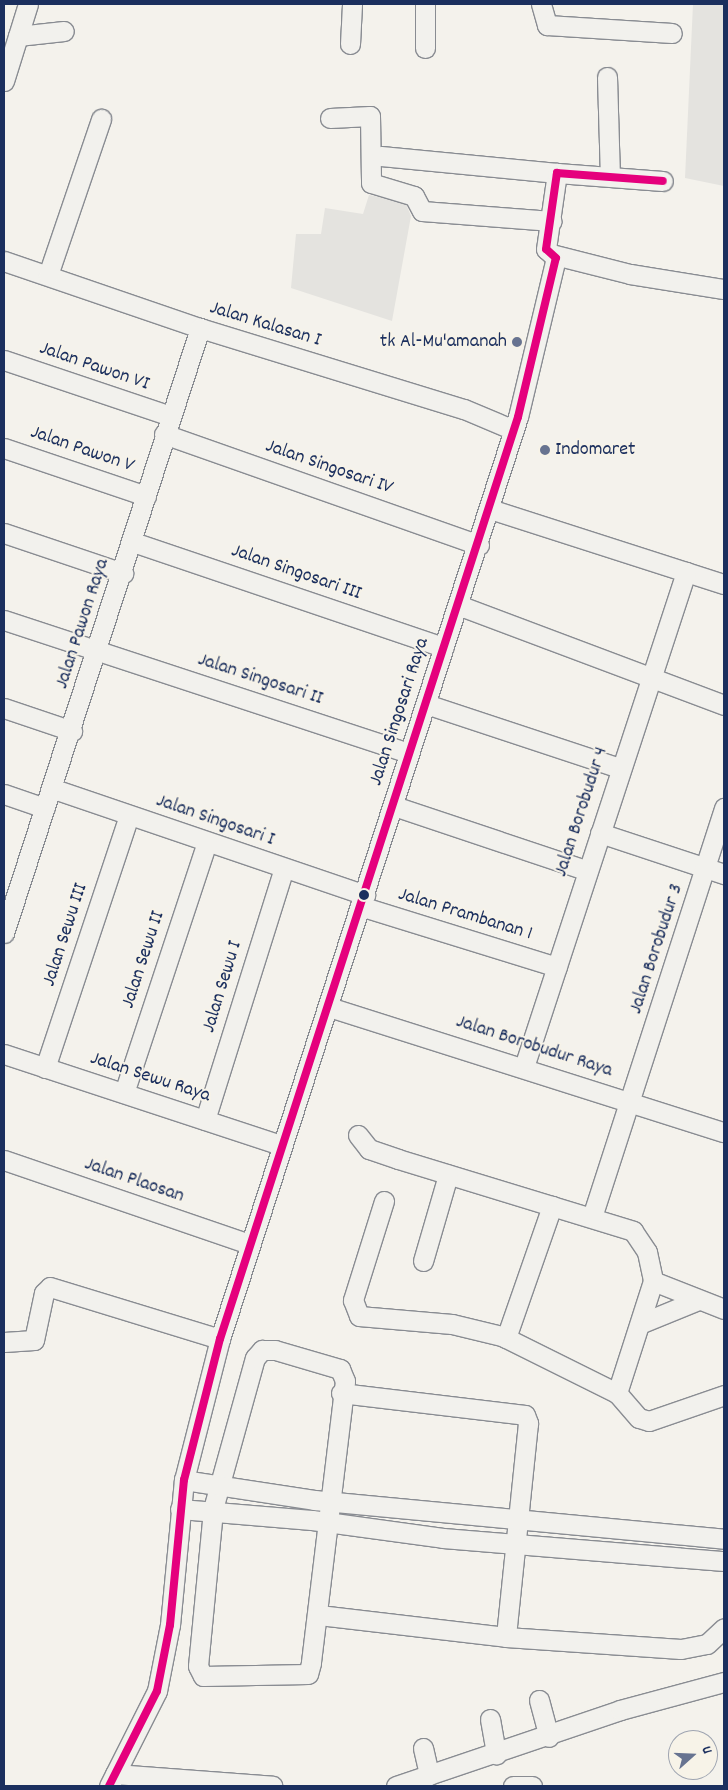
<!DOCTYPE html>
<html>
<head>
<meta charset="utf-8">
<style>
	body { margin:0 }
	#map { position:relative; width:728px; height:1790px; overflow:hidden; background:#f4f2ec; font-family:Dekko,sans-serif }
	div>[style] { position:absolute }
	.green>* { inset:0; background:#e4e3df }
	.roads { filter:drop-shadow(1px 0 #898c92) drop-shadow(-1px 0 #898c92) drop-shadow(0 1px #898c92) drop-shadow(0 -1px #898c92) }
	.street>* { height:19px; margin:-9.5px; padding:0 9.5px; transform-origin:9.5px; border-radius:9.5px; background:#f2f1ed }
	.bus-1>* { height:8px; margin:-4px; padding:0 4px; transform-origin:4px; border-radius:4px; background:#e5007d }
	.dots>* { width:14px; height:14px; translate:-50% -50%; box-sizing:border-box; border:2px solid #f7f3e8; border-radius:50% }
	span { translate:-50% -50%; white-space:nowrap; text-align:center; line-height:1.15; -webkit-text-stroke:4px #f7f3e8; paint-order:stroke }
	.street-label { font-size:20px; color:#1b2f5e }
	.poi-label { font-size:20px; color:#1b2f5e }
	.right { translate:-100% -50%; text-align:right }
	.left { translate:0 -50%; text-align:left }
	.frame { position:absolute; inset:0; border:5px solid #1b2f5e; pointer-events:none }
	.north { position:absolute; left:668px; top:1730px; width:50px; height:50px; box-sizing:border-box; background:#f7f3e8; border:1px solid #9fa5b1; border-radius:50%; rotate:70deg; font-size:14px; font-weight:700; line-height:20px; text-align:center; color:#1b2f5e }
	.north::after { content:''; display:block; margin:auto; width:18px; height:22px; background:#677390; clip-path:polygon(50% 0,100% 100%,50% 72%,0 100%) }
</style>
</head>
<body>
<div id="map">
	<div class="green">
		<i style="clip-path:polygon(693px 4px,724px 4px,724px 186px,685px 178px)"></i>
		<i style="clip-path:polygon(369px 195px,405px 202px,411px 216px,392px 321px,291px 288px,296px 234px,321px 234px,325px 208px,363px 214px)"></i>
	</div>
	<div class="roads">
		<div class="street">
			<i style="left:541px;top:4px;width:22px;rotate:74deg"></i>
			<i style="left:547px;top:25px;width:125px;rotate:3.7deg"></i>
			<i style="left:18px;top:36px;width:46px;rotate:-6.2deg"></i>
			<i style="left:350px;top:44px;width:40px;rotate:-87.1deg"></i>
			<i style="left:425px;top:48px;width:44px;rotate:-90deg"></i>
			<i style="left:607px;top:77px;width:99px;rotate:88.3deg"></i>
			<i style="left:4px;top:81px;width:81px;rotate:-72.7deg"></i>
			<i style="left:330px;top:118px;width:40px;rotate:-2.9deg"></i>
			<i style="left:370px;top:116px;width:67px;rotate:89.1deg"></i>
			<i style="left:371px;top:183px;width:45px;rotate:16.8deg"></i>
			<i style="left:414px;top:196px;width:17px;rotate:62deg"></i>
			<i style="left:422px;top:211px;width:130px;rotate:4.4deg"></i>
			<i style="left:381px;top:156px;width:177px;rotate:5.5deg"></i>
			<i style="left:555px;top:255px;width:77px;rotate:14.2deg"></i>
			<i style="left:630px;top:274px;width:95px;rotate:9.1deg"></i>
			<i style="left:4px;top:261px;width:207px;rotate:18.9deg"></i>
			<i style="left:200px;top:328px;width:276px;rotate:17.1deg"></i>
			<i style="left:464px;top:409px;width:54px;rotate:22.8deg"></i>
			<i style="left:48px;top:275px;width:165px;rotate:-71.2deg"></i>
			<i style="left:4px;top:360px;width:175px;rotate:18.6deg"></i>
			<i style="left:164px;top:434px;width:334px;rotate:19.4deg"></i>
			<i style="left:4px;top:448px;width:150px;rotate:18.7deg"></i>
			<i style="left:490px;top:509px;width:246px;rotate:17.8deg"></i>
			<i style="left:4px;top:533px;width:126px;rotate:18.6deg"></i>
			<i style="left:133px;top:542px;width:328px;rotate:18.7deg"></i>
			<i style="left:458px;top:605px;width:284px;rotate:20.6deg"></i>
			<i style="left:4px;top:620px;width:426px;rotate:18.2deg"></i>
			<i style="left:426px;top:704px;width:203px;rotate:18.3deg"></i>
			<i style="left:4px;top:708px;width:72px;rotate:18.7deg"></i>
			<i style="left:51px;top:788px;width:332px;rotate:18.8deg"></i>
			<i style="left:4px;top:794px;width:43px;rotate:18.9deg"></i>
			<i style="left:394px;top:806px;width:201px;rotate:18.5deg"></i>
			<i style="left:600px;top:833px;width:131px;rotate:18.3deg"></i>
			<i style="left:360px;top:906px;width:206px;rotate:17.2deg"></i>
			<i style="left:4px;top:933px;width:636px;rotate:-72.05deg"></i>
			<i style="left:329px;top:1007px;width:414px;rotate:17.6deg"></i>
			<i style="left:4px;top:1054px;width:292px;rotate:18.2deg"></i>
			<i style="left:524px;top:1067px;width:521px;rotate:-71.88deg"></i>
			<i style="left:45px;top:1068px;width:266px;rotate:-71.6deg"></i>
			<i style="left:124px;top:1093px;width:264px;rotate:-71.7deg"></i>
			<i style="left:205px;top:1120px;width:264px;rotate:-72.6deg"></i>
			<i style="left:358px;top:1135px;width:18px;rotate:52deg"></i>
			<i style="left:369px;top:1149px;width:31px;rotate:19deg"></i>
			<i style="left:398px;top:1159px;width:246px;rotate:17deg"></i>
			<i style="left:633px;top:1231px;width:25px;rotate:56deg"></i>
			<i style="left:647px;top:1252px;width:30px;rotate:78deg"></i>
			<i style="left:653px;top:1281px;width:118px;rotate:107.8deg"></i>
			<i style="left:4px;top:1160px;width:260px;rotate:18.9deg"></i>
			<i style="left:384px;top:1201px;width:104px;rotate:107.4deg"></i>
			<i style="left:353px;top:1300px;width:17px;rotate:69deg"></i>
			<i style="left:359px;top:1316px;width:93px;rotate:4.9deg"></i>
			<i style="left:452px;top:1324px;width:51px;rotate:13.5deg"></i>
			<i style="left:502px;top:1336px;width:128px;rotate:26.4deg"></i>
			<i style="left:617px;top:1393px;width:33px;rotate:49deg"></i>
			<i style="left:639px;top:1418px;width:10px;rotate:17deg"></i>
			<i style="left:649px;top:1421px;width:79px;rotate:-19.1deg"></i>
			<i style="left:592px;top:1217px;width:430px;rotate:-72.1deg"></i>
			<i style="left:423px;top:1261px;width:90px;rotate:-73.8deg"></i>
			<i style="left:653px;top:1281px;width:76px;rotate:21.5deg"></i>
			<i style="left:642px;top:1323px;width:61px;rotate:-22.3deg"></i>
			<i style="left:506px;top:1338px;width:140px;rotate:-70.8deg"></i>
			<i style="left:4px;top:1342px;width:30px;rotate:-4deg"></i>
			<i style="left:34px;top:1340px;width:48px;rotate:-78deg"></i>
			<i style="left:44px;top:1293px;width:8px;rotate:-45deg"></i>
			<i style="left:50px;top:1287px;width:178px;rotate:17deg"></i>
			<i style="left:262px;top:1350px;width:13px"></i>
			<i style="left:275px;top:1350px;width:68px;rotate:16.3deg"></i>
			<i style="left:340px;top:1369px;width:13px;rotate:67deg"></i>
			<i style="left:345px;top:1381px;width:284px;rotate:96.9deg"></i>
			<i style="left:311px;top:1663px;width:11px;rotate:105deg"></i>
			<i style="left:308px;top:1674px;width:105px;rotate:178.9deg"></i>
			<i style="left:203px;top:1676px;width:11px;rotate:-117deg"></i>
			<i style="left:198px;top:1666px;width:158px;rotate:-84.5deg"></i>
			<i style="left:213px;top:1509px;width:157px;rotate:-74.5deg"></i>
			<i style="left:255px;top:1358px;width:11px;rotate:-49deg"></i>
			<i style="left:341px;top:1393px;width:185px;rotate:6.8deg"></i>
			<i style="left:525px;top:1415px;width:9px;rotate:69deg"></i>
			<i style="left:528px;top:1423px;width:215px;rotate:95.9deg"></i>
			<i style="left:184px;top:1480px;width:132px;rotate:8.7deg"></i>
			<i style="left:314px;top:1500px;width:412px;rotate:5.4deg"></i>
			<i style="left:180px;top:1509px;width:132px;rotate:4.8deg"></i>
			<i style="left:312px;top:1520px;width:132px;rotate:7.8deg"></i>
			<i style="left:443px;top:1538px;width:282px;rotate:4.7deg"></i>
			<i style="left:319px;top:1615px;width:188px;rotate:6.7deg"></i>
			<i style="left:506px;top:1637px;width:175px;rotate:3.9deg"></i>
			<i style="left:681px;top:1649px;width:26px;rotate:-11deg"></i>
			<i style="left:707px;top:1644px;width:23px;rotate:-43deg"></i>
			<i style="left:539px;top:1700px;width:38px;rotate:75deg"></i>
			<i style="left:490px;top:1719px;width:36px;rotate:80deg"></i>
			<i style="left:423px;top:1748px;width:28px;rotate:77deg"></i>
			<i style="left:115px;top:1774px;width:158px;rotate:4.3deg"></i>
			<i style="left:109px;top:1786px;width:106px;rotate:-63.2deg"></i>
			<i style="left:157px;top:1691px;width:67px;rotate:-78.9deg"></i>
			<i style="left:170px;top:1625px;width:146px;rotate:-84.5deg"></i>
			<i style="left:184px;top:1480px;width:146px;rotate:-75.7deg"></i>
			<i style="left:220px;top:1339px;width:969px;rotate:-72.09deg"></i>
			<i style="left:518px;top:417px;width:163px;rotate:-76.6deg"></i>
			<i style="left:556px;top:258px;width:13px;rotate:-138deg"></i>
			<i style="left:546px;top:249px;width:77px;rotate:-81.8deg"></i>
			<i style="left:557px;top:173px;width:106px;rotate:4.3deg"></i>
			<i style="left:396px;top:1786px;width:237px;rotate:-18.7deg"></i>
			<i style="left:620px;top:1710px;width:108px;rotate:-15.1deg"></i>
			<i style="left:513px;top:1786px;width:19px"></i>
		</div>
	</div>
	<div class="bus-1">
		<i style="left:109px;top:1786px;width:106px;rotate:-63.2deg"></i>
		<i style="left:157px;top:1691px;width:67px;rotate:-78.9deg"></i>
		<i style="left:170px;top:1625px;width:146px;rotate:-84.5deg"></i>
		<i style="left:184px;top:1480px;width:146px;rotate:-75.7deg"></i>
		<i style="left:220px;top:1339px;width:969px;rotate:-72.09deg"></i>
		<i style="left:518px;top:417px;width:163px;rotate:-76.6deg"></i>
		<i style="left:556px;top:258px;width:13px;rotate:-138deg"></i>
		<i style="left:546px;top:249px;width:77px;rotate:-81.8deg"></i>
		<i style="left:557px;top:173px;width:106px;rotate:4.3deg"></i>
	</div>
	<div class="dots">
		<i style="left:517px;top:342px;background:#677390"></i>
		<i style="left:545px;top:450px;background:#677390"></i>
		<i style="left:364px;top:895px;background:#1b2f5e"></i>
	</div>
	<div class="street-label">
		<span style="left:265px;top:325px;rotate:17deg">Jalan Kalasan I</span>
		<span style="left:94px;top:367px;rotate:19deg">Jalan Pawon VI</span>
		<span style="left:82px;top:450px;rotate:19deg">Jalan Pawon V</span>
		<span style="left:329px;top:468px;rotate:19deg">Jalan Singosari IV</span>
		<span style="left:296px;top:573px;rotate:19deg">Jalan Singosari III</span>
		<span style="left:83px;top:624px;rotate:-72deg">Jalan Pawon Raya</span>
		<span style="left:260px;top:680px;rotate:18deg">Jalan Singosari II</span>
		<span style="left:400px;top:712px;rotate:-72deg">Jalan Singosari Raya</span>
		<span style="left:582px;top:812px;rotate:-72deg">Jalan Borobudur 4</span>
		<span style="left:215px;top:821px;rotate:19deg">Jalan Singosari I</span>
		<span style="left:465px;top:915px;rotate:17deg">Jalan Prambanan 1</span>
		<span style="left:66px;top:935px;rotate:-72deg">Jalan Sewu III</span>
		<span style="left:657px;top:949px;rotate:-72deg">Jalan Borobudur 3</span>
		<span style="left:144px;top:960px;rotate:-72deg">Jalan Sewu II</span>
		<span style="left:223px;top:987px;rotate:-73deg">Jalan Sewu I</span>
		<span style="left:534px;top:1047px;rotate:18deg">Jalan Borobudur Raya</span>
		<span style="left:150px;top:1078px;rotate:18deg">Jalan Sewu Raya</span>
		<span style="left:134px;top:1181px;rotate:19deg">Jalan Plaosan</span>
	</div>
	<div class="poi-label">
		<span class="right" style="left:507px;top:342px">tk Al-Mu'amanah</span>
		<span class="left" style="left:555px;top:450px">Indomaret</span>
	</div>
	<div class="frame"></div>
	<div class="north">U</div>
</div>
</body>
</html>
